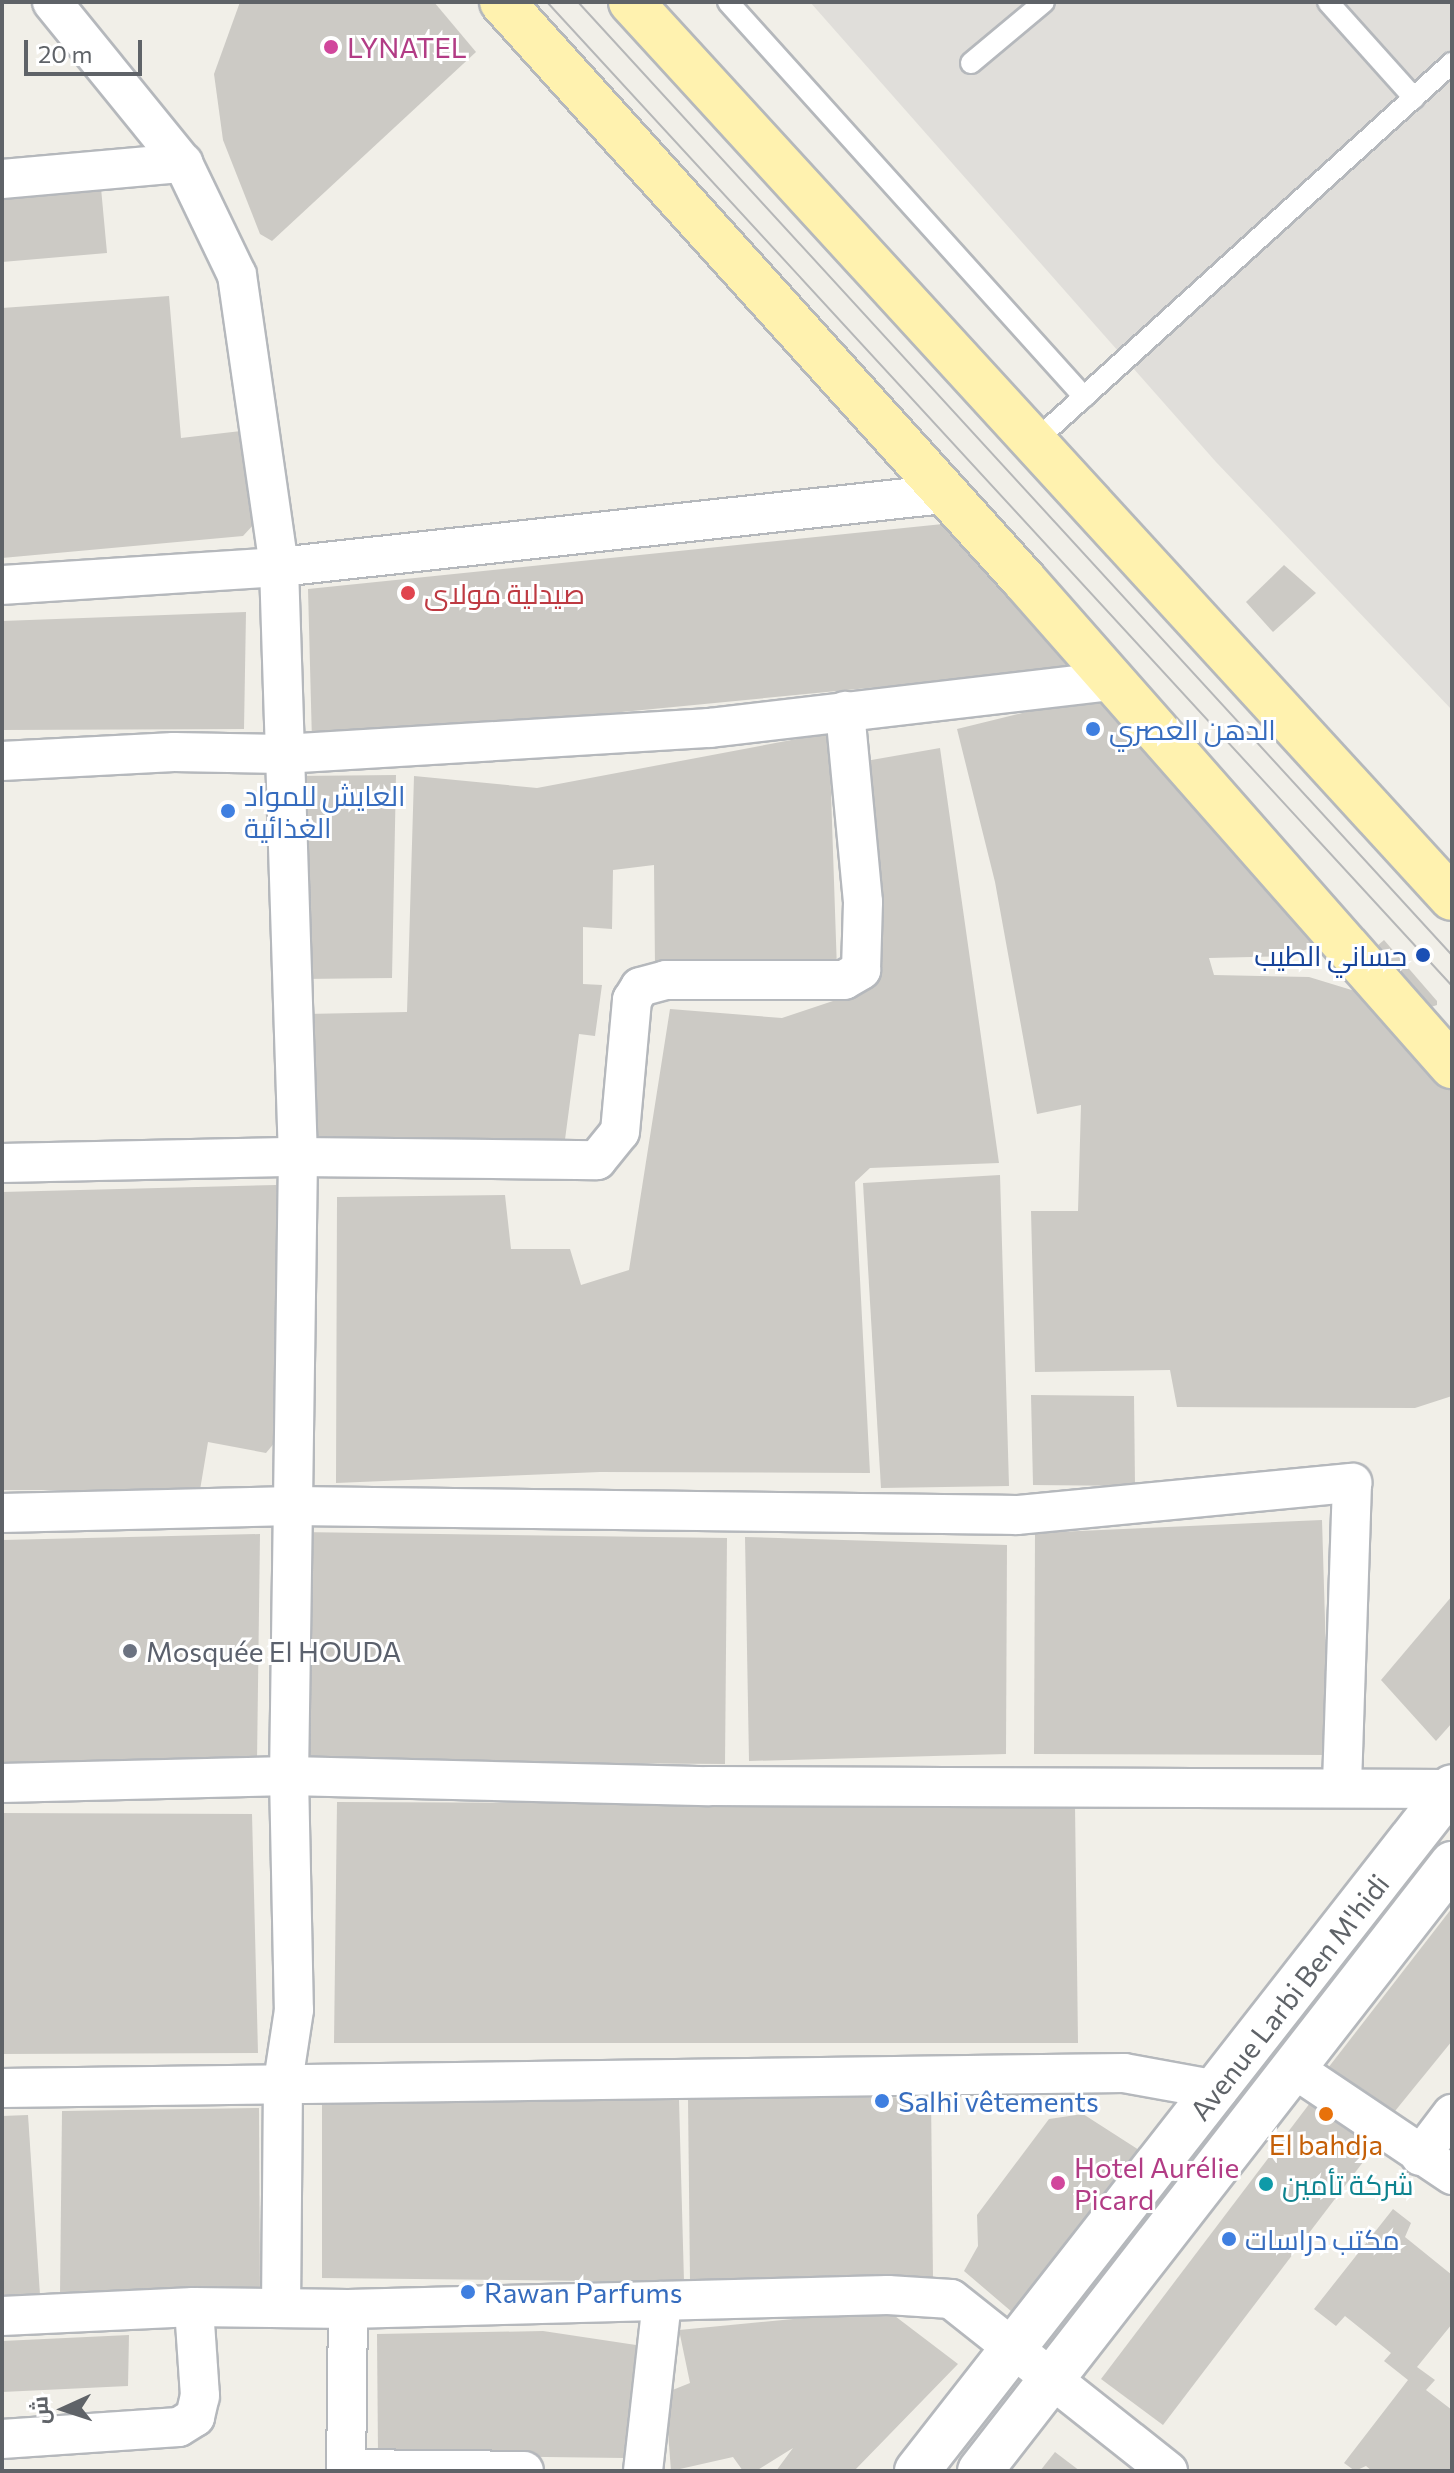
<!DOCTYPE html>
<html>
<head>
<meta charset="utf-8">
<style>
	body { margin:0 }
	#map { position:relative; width:1454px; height:2473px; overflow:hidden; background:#f1efe8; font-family:Commissioner,Cairo,sans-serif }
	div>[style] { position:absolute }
	.industrial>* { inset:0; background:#e0deda }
	.building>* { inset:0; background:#cccac5 }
	.roads { filter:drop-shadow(2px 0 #b5b8bc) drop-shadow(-2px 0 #b5b8bc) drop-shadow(0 2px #b5b8bc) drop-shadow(0 -2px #b5b8bc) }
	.lane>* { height:20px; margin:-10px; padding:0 10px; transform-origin:10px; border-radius:10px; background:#fff }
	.street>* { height:38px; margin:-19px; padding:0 19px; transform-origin:19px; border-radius:19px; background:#fff }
	.secondary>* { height:44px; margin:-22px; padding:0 22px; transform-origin:22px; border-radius:22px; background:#fff }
	.primary>* { height:44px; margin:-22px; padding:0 22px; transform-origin:22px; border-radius:22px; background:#fff2af }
	.tram>* { height:2px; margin:-1px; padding:0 1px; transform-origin:1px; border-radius:1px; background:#b6b7b8 }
	.dots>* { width:22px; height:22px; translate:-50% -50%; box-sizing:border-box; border:4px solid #fff; border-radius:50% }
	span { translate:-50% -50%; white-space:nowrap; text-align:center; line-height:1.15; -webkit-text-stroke:6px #fff; paint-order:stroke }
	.hotel-label { font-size:28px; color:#b23c85 }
	.left { translate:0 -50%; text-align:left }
	.health-label { font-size:28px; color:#be3a42 }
	.shop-label { font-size:28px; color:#366cbe }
	.transit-label { font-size:28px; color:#164399 }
	.right { translate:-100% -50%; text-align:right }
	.worship-label { font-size:28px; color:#5b616d }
	.street-label { font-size:28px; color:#5f6368 }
	.food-label { font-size:28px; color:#c56008 }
	.culture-label { font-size:28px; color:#0d838f }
	.frame { position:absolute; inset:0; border:4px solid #5f6368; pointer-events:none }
	.north { position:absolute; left:24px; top:2369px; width:80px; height:80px; -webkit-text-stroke:6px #fff; paint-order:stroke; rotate:267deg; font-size:22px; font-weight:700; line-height:32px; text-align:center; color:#5f6368 }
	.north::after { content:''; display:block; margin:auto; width:28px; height:36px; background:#5f6368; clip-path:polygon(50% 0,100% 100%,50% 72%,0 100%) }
	.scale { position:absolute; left:24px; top:40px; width:118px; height:36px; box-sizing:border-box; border:4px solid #5f6368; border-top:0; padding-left:10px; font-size:24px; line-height:28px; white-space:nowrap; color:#5f6368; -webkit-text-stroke:6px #fff; paint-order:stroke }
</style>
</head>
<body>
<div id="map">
	<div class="industrial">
		<i style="clip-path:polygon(810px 2px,1452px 2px,1452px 710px,1216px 462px)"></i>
	</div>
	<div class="building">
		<i style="clip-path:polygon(240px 2px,434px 2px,476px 52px,272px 241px,260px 234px,223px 140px,214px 74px)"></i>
		<i style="clip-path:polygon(101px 188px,107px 253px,2px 262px,2px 197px)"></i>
		<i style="clip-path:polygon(169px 296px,181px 438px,241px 431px,255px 523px,243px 536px,2px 558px,2px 308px)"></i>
		<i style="clip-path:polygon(943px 524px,1075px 668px,312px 742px,308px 589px)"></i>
		<i style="clip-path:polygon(1284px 565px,1316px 593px,1273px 632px,1246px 602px)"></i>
		<i style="clip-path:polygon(246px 612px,244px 729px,2px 730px,2px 621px)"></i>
		<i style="clip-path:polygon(1100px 694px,1325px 943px,1287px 956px,1209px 958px,1214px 975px,1309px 977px,1368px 995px,1452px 1091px,1452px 1396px,1415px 1408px,1177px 1407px,1170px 1370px,1035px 1372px,1031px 1211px,1078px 1211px,1081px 1105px,1037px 1114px,995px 882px,957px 729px)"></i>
		<i style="clip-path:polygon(829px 733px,837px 970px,655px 968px,654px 865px,613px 870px,612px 929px,583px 927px,583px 984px,602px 985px,595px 1036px,579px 1034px,564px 1147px,306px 1139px,305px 1014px,407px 1012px,414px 776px,537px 788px)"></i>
		<i style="clip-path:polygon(940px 748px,999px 1163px,870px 1168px,855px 1182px,870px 1473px,600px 1472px,336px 1483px,337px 1197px,505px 1195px,511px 1249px,570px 1249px,581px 1285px,629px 1270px,670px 1009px,782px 1018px,866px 990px,860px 762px)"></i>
		<i style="clip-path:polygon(396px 775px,392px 978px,302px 979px,297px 776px)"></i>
		<i style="clip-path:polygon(1384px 940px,1437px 1001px,1437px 1005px,1428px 1008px,1376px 947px)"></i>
		<i style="clip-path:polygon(1000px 1175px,1009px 1486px,881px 1488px,863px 1183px)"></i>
		<i style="clip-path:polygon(276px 1185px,276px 1441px,266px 1453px,208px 1442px,200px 1490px,2px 1490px,2px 1192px)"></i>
		<i style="clip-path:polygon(1031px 1395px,1134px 1396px,1135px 1486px,1033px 1485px)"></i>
		<i style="clip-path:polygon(1322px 1520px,1329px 1755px,1034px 1754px,1035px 1533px)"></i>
		<i style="clip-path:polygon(299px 1532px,727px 1538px,725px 1764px,298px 1761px)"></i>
		<i style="clip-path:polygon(260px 1534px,257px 1761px,2px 1767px,2px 1540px)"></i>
		<i style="clip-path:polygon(745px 1537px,1007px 1545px,1006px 1754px,749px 1761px)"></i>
		<i style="clip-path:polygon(1452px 1596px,1452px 1723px,1436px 1741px,1381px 1680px)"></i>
		<i style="clip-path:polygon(337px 1802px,1075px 1805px,1078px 2043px,334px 2043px)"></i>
		<i style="clip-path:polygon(2px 1813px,252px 1814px,258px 2053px,2px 2054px)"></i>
		<i style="clip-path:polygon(1452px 1908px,1452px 2041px,1391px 2116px,1328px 2068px)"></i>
		<i style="clip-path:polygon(931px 2097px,933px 2279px,690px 2281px,688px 2099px)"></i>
		<i style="clip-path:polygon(1313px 2099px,1376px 2145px,1163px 2425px,1101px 2379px)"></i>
		<i style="clip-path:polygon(679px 2100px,684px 2282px,322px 2278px,322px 2103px)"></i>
		<i style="clip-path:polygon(259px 2108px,260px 2292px,60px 2296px,62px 2111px)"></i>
		<i style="clip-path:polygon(1083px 2114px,1139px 2150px,1012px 2312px,964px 2271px,978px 2246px,977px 2215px,1049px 2119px)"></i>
		<i style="clip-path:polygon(28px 2115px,40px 2295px,2px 2295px,2px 2116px)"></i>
		<i style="clip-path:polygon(1393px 2209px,1411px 2223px,1405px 2237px,1452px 2275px,1452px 2324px,1417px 2367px,1435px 2380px,1426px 2390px,1452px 2410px,1452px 2471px,1372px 2471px,1366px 2466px,1355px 2471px,1344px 2463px,1408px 2380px,1384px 2361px,1391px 2353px,1345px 2316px,1336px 2326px,1314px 2309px)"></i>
		<i style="clip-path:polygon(887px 2310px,958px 2364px,854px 2471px,776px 2471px,793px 2448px,756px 2471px,743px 2471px,733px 2457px,671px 2471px,665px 2393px,690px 2383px,679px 2330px)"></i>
		<i style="clip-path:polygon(543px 2331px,636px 2345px,624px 2458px,378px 2455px,377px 2334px)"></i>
		<i style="clip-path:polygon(129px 2335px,128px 2386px,2px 2392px,2px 2341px)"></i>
		<i style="clip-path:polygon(1055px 2452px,1080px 2471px,1040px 2471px)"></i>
	</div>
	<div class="roads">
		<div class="lane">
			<i style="left:728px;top:2px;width:532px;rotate:47.97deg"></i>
			<i style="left:1328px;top:2px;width:129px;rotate:48.1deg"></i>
			<i style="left:971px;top:63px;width:95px;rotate:-39.9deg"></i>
			<i style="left:1033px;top:443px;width:566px;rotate:-42.21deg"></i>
		</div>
		<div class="street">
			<i style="left:52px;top:2px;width:208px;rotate:50.9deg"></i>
			<i style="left:183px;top:163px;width:124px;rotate:64.3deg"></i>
			<i style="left:237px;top:275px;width:295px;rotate:81.8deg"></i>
			<i style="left:279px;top:567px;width:590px;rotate:88.16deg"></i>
			<i style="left:298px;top:1157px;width:619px;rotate:90.83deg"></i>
			<i style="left:289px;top:1776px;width:234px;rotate:88.8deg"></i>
			<i style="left:294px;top:2010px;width:73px;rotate:98.7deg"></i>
			<i style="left:283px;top:2082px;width:226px;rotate:90.5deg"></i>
			<i style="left:2px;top:179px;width:182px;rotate:-5.1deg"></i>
			<i style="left:2px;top:585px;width:278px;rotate:-3.7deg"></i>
			<i style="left:279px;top:567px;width:668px;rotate:-6.27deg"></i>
			<i style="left:2px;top:761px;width:172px;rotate:-3deg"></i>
			<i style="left:174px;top:752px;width:109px;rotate:1.1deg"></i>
			<i style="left:283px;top:754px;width:428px;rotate:-3.5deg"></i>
			<i style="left:710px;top:728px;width:405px;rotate:-6.7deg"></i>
			<i style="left:2px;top:1163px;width:296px;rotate:-1.2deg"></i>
			<i style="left:298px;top:1157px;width:299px;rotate:0.6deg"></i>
			<i style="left:597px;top:1160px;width:36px;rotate:-51deg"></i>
			<i style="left:620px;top:1132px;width:133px;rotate:-84.8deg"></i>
			<i style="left:632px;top:1000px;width:15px;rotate:-58deg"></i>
			<i style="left:640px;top:987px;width:27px;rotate:-15deg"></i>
			<i style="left:666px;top:980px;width:178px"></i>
			<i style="left:844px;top:980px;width:20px;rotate:-30deg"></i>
			<i style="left:861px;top:970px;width:68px;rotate:-88.3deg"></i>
			<i style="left:863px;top:902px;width:192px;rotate:-95.4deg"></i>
			<i style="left:2px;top:1513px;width:291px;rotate:-1.4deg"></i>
			<i style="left:293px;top:1506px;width:724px;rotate:0.71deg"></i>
			<i style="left:1017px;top:1515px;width:337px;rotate:-5.5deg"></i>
			<i style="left:1352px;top:1483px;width:304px;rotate:91.9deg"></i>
			<i style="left:2px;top:1783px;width:287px;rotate:-1.4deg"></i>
			<i style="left:289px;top:1776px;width:420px;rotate:1.4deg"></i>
			<i style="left:709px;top:1786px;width:741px;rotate:0.23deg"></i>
			<i style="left:1293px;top:2068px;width:192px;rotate:33.9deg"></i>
			<i style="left:2px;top:2088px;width:1122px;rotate:-0.77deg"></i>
			<i style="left:1124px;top:2073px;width:96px;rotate:10.3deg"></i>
			<i style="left:1420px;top:2156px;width:53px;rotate:-52.7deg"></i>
			<i style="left:348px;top:2309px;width:540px;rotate:-1.49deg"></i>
			<i style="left:888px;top:2295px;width:63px;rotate:3.6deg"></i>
			<i style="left:951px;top:2299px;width:277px;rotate:38.4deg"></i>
			<i style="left:2px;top:2316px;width:192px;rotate:-2.7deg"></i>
			<i style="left:194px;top:2307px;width:154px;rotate:0.7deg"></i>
			<i style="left:348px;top:2309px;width:162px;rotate:90.7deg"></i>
			<i style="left:2px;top:2439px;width:177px;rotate:-3.9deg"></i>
			<i style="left:179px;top:2427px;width:19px;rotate:-32deg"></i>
			<i style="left:195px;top:2417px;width:22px;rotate:-77deg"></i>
			<i style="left:200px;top:2396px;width:89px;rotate:-93.9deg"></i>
			<i style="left:346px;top:2469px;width:178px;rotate:0.6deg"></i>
			<i style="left:643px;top:2471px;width:171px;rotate:-83.6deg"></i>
		</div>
		<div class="secondary">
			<i style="left:917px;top:2471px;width:868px;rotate:-51.97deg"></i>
			<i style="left:980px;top:2471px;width:769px;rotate:-52.13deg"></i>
		</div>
		<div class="primary">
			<i style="left:502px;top:2px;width:779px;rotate:47.91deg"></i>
			<i style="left:1024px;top:580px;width:648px;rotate:48.63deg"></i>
			<i style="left:631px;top:2px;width:1215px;rotate:47.5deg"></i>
		</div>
	</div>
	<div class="tram">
		<i style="left:547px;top:2px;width:1337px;rotate:47.39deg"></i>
		<i style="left:578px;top:2px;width:1293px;rotate:47.48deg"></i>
	</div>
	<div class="dots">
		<i style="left:331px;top:47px;background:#d1479c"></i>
		<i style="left:408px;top:593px;background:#e0444e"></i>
		<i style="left:1093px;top:729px;background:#3f7fe0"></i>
		<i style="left:228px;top:811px;background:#3f7fe0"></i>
		<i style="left:1423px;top:955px;background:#1a4fb4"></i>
		<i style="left:130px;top:1651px;background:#6b7280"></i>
		<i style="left:882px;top:2101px;background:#3f7fe0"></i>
		<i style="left:1326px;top:2114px;background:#e8710a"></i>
		<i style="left:1058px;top:2183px;background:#d1479c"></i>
		<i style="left:1266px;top:2184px;background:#0f9aa8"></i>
		<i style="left:1229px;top:2239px;background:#3f7fe0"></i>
		<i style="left:468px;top:2292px;background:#3f7fe0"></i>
	</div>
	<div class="hotel-label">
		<span class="left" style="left:347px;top:47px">LYNATEL</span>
		<span class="left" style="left:1074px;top:2183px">Hotel Aurélie<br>Picard</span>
	</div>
	<div class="health-label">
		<span class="left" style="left:424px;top:593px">صيدلية مولاى</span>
	</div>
	<div class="shop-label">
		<span class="left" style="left:1109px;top:729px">الدهن العصري</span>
		<span class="left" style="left:244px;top:811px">العايش للمواد<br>الغذائية</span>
		<span class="left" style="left:898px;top:2101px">Salhi vêtements</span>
		<span class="left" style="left:1245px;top:2239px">مكتب دراسات</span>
		<span class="left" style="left:484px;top:2292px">Rawan Parfums</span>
	</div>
	<div class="transit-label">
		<span class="right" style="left:1407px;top:955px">حساني الطيب</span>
	</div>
	<div class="worship-label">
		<span class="left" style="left:146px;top:1651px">Mosquée El HOUDA</span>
	</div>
	<div class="street-label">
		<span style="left:1289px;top:1997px;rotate:-52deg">Avenue Larbi Ben M'hidi</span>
	</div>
	<div class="food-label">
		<span style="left:1326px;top:2144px">El bahdja</span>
	</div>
	<div class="culture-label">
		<span class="left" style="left:1282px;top:2184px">شركة تأمين</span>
	</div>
	<div class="frame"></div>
	<div class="north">ش</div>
	<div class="scale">20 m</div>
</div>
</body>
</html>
